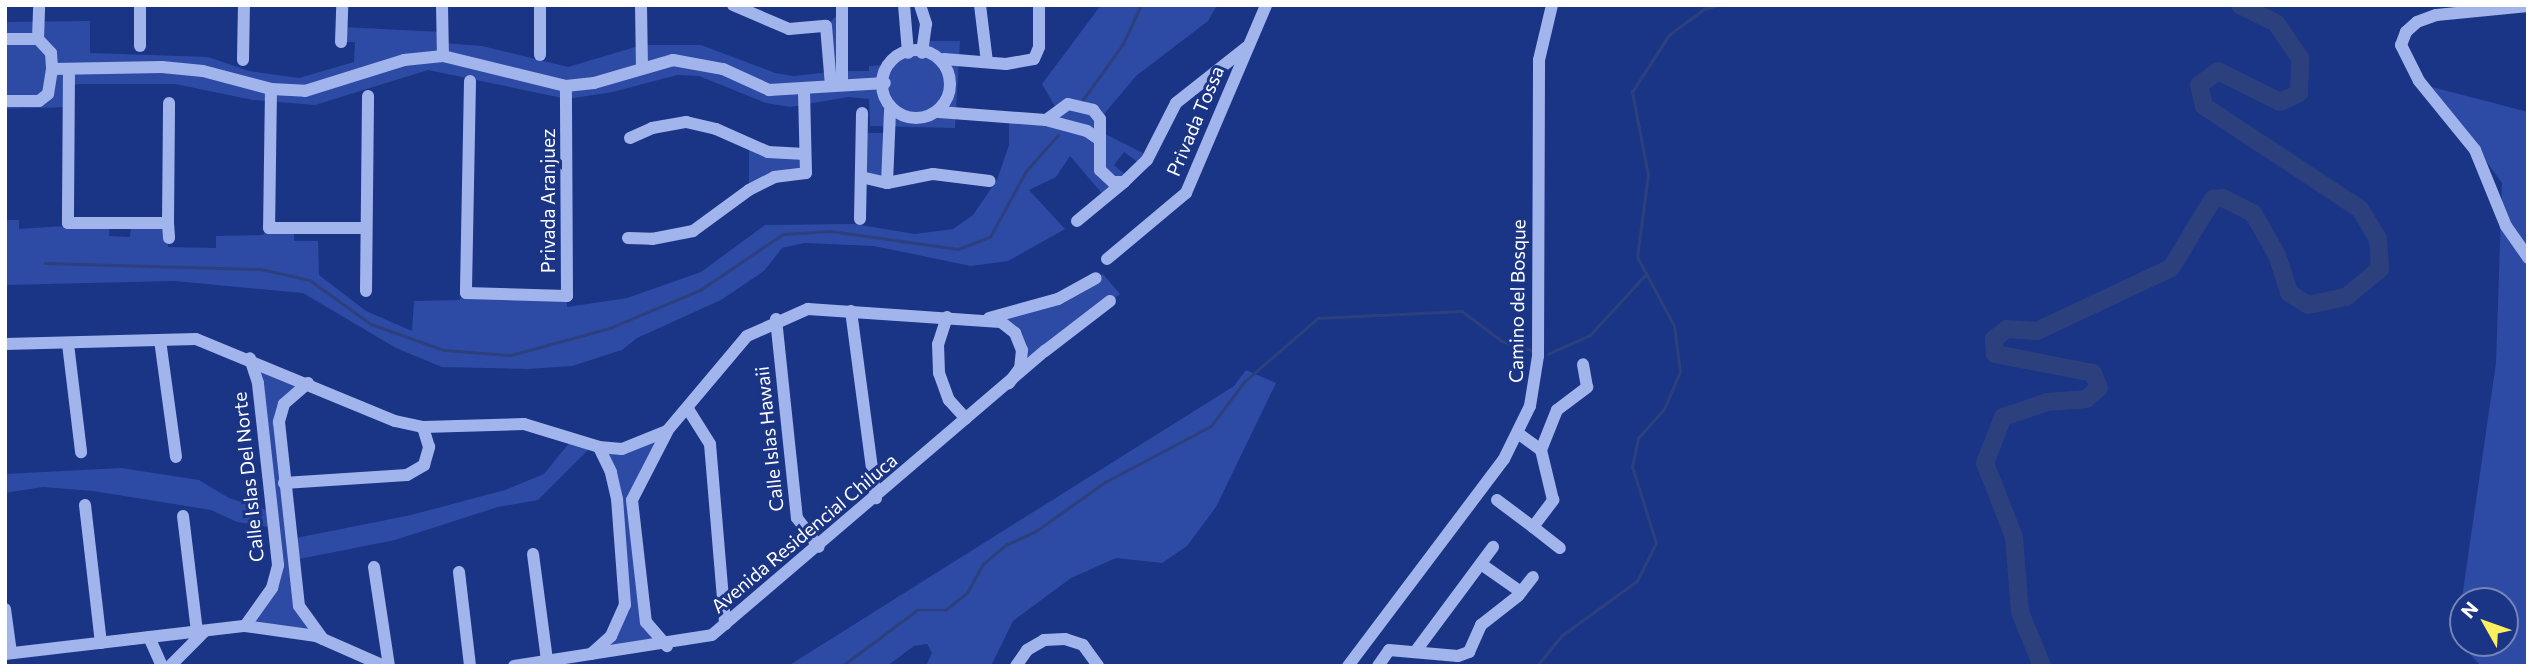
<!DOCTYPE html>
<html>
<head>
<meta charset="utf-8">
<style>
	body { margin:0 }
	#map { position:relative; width:2533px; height:671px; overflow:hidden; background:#1a3486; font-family:Commissioner,sans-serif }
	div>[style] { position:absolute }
	.green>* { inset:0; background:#2d4ba4 }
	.stream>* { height:2.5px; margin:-1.25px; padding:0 1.25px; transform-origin:1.25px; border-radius:1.25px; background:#2d407e }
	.river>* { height:18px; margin:-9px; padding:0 9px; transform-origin:9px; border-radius:9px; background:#2d407e }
	.minor>* { height:12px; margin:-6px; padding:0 6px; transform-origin:6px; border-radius:6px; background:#a2b4ec }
	.minor>.ring { margin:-6px; padding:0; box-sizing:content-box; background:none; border:12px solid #a2b4ec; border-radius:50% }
	span { translate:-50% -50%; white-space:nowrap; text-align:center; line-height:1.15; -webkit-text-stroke:6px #1a3486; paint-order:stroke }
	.street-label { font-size:19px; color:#fff }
	.frame { position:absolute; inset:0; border:7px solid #fff; pointer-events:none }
	.north { position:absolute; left:2449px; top:587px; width:70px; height:70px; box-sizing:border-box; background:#1a3486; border:2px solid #7685b6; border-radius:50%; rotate:310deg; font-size:19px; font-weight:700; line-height:28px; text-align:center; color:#fff }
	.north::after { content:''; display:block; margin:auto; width:24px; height:32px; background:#feef5e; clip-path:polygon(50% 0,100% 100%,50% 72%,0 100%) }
</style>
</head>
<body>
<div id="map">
	<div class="green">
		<i style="clip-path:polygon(1101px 5px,1217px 5px,1208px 21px,1136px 76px,1100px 119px,1101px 132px,1149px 156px,1142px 165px,1124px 152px,1114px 165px,1129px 178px,1105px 197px,1070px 156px,1056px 177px,1029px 190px,1065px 229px,1008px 261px,971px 266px,874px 246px,805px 243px,782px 248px,764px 271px,721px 300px,637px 338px,622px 350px,572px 366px,527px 369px,442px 367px,396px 348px,303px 293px,174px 281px,5px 285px,5px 220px,19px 220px,19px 229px,110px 223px,109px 236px,130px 237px,131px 223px,167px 224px,168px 247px,216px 248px,216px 236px,263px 235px,269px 228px,294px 228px,294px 241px,318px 241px,319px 275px,366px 311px,412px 331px,414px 301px,459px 300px,466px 293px,567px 296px,567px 307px,627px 298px,701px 272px,765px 225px,854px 224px,915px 234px,953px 229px,973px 215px,997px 180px,1009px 145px,1009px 118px,1045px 120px,1056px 108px,1042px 84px)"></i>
		<i style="clip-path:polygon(837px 15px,845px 71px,869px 71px,869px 66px,886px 65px,897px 53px,922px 53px,922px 41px,960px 41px,955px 128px,870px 126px,869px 99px,848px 97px,790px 107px,766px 103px,699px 76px,677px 75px,613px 92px,567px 99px,428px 70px,315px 105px,253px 100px,175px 84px,80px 84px,69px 85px,69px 107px,5px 109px,5px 22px,90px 21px,90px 53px,208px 57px,249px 71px,299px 78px,354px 62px,355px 42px,341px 42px,342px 27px,442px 32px,443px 43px,482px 46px,568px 67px,642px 45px,701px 45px,775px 73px,794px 76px,830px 72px,830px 22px)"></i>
		<i style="clip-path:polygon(evenodd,2432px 87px,2528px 112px,2528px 666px,2481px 666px,2456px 639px,2496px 363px,2502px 183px,2432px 87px,2463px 601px,2505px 601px,2505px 643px,2463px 643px,2463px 601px)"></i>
		<i style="clip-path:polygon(862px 133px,886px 133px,887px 183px,861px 177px)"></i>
		<i style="clip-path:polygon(749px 145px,805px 154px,806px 173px,749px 190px)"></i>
		<i style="clip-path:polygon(1103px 274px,1120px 294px,1009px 383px,1022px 350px,1001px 322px)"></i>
		<i style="clip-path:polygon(250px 358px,308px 383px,284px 404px,291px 539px,411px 515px,505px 490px,544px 474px,574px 437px,593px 445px,538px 500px,498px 507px,395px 540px,294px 560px,299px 606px,324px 639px,245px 626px,273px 587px,275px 528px,237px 522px,211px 510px,93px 491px,43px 487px,5px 493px,5px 474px,121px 468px,199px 480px,229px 498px,273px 512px)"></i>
		<i style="clip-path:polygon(1246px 370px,1276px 383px,1216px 507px,1187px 546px,1162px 563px,1116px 558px,1071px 578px,1013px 621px,991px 666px,926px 666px,932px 653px,927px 644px,914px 646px,887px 666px,788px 666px,1234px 386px)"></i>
		<i style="clip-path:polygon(667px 431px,632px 500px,646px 622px,667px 646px,591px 654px,611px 636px,625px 605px,617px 499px,599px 447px,622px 449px)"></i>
	</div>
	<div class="stream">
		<i style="left:1082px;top:101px;width:70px;rotate:-54.3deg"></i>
		<i style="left:1123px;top:44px;width:43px;rotate:-65.2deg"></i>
		<i style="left:45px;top:263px;width:216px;rotate:1.6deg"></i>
		<i style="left:261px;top:269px;width:50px;rotate:12.7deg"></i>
		<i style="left:310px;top:280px;width:75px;rotate:35.8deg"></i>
		<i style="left:371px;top:324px;width:77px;rotate:19.6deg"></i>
		<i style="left:444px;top:350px;width:67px;rotate:4.3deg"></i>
		<i style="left:511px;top:355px;width:103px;rotate:-15.3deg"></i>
		<i style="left:610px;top:328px;width:98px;rotate:-22.9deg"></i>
		<i style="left:700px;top:290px;width:100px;rotate:-34deg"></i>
		<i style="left:783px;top:234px;width:48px;rotate:-3.6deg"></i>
		<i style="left:831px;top:231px;width:128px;rotate:8.1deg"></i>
		<i style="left:958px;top:249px;width:34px;rotate:-21deg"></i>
		<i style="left:990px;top:237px;width:75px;rotate:-61.4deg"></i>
		<i style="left:1026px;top:171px;width:48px;rotate:-48.4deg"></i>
		<i style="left:1548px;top:354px;width:46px;rotate:-24.3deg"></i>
		<i style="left:1590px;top:335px;width:83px;rotate:-47.4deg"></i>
		<i style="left:842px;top:666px;width:94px;rotate:-36.7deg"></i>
		<i style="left:917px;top:610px;width:28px"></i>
		<i style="left:945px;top:610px;width:28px;rotate:-38deg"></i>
		<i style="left:967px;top:593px;width:33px;rotate:-61deg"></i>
		<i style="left:983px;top:564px;width:30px;rotate:-40deg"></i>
		<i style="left:1006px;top:545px;width:33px;rotate:-25deg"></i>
		<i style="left:1036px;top:531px;width:85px;rotate:-35.4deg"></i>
		<i style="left:1105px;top:482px;width:120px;rotate:-27.8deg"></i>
		<i style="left:1211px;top:426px;width:55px;rotate:-53.1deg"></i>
		<i style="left:1244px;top:382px;width:98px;rotate:-40.9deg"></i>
		<i style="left:1318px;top:318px;width:144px;rotate:-2.8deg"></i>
		<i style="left:1462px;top:311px;width:50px;rotate:36.9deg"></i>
		<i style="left:1502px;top:341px;width:30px;rotate:17deg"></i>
		<i style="left:1537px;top:666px;width:38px;rotate:-51deg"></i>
		<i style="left:1561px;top:636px;width:94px;rotate:-35.9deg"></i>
		<i style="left:1637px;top:581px;width:42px;rotate:-63.4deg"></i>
		<i style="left:1656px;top:543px;width:80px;rotate:-107.5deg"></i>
		<i style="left:1632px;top:467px;width:30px;rotate:-78deg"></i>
		<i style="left:1638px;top:438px;width:39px;rotate:-48deg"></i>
		<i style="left:1664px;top:409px;width:40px;rotate:-66.6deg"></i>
		<i style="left:1680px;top:372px;width:46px;rotate:-97.4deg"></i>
		<i style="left:1674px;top:326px;width:78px;rotate:-118.2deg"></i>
		<i style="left:1637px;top:257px;width:83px;rotate:-82.4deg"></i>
		<i style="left:1648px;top:175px;width:85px;rotate:-100.9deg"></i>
		<i style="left:1632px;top:92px;width:68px;rotate:-57deg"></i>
		<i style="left:1669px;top:35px;width:44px;rotate:-36.6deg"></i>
		<i style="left:1704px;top:9px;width:15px;rotate:-16deg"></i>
	</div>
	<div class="river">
		<i style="left:2042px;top:666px;width:58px;rotate:-112.2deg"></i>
		<i style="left:2020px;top:612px;width:75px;rotate:-94.6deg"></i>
		<i style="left:2014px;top:537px;width:79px;rotate:-111.4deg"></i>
		<i style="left:1985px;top:463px;width:49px;rotate:-68.6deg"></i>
		<i style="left:2003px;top:417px;width:46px;rotate:-18.8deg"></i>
		<i style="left:2047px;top:402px;width:39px;rotate:-4deg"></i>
		<i style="left:2086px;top:399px;width:17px;rotate:-40deg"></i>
		<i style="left:2099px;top:388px;width:16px;rotate:-112deg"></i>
		<i style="left:2093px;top:373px;width:100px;rotate:-169deg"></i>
		<i style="left:1995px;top:354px;width:15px;rotate:-94deg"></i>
		<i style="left:1994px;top:339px;width:16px;rotate:-38deg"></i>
		<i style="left:2007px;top:329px;width:30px;rotate:4deg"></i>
		<i style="left:2037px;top:331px;width:148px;rotate:-25.2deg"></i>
		<i style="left:2171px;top:268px;width:81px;rotate:-58.7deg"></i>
		<i style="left:2213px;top:199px;width:10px;rotate:-6deg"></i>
		<i style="left:2223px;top:198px;width:34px;rotate:27deg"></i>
		<i style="left:2253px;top:213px;width:48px;rotate:60.3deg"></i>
		<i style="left:2277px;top:255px;width:40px;rotate:72deg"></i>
		<i style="left:2289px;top:293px;width:22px;rotate:32deg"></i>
		<i style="left:2308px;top:305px;width:39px;rotate:-12deg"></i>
		<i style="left:2346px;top:297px;width:44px;rotate:-39.5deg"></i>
		<i style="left:2380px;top:269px;width:30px;rotate:-94deg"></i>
		<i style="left:2378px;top:239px;width:35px;rotate:-121deg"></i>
		<i style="left:2360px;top:209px;width:187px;rotate:-146.6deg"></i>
		<i style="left:2204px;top:106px;width:22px;rotate:-103deg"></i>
		<i style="left:2199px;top:85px;width:24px;rotate:-36deg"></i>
		<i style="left:2218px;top:71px;width:69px;rotate:26.6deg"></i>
		<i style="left:2280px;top:102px;width:21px;rotate:-25deg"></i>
		<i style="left:2299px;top:93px;width:35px;rotate:-88deg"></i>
		<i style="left:2300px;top:58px;width:42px;rotate:-124.4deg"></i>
		<i style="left:2276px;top:23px;width:40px;rotate:-153.4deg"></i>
	</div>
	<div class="minor">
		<i style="left:442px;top:5px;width:51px;rotate:88.9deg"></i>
		<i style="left:641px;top:5px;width:61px;rotate:89.1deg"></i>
		<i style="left:733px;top:5px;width:61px;rotate:23.2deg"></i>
		<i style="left:789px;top:29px;width:37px;rotate:-5deg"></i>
		<i style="left:826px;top:26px;width:60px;rotate:85.2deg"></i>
		<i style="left:904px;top:5px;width:48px;rotate:85.2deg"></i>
		<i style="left:920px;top:5px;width:20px;rotate:72deg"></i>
		<i style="left:926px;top:24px;width:29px;rotate:98deg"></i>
		<i style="left:980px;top:5px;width:57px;rotate:83deg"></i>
		<i style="left:2528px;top:6px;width:92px;rotate:174.4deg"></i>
		<i style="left:2436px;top:15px;width:20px;rotate:160deg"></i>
		<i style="left:2417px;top:22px;width:15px;rotate:138deg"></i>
		<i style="left:2406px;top:32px;width:14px;rotate:111deg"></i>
		<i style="left:2401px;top:45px;width:40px;rotate:63.4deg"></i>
		<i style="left:2419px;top:81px;width:89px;rotate:50.9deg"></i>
		<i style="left:2475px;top:150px;width:82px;rotate:67.8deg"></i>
		<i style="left:2506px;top:226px;width:39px;rotate:55deg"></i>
		<i style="left:5px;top:39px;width:33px"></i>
		<i style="left:38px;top:39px;width:19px;rotate:47deg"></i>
		<i style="left:51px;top:53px;width:16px;rotate:86deg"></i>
		<i style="left:52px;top:69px;width:25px;rotate:99deg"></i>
		<i style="left:48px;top:94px;width:11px;rotate:142deg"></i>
		<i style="left:39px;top:101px;width:34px;rotate:180deg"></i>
		<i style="left:38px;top:39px;width:34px;rotate:-88deg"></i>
		<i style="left:341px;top:42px;width:37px;rotate:-88deg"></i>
		<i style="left:140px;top:46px;width:41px;rotate:-90deg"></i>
		<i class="ring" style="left:882px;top:50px;width:56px;height:56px"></i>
		<i style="left:540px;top:55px;width:50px;rotate:-90deg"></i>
		<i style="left:944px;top:59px;width:62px;rotate:4.6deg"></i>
		<i style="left:1006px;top:64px;width:28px;rotate:-10deg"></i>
		<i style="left:1034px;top:59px;width:13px;rotate:-67deg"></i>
		<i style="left:1039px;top:47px;width:42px;rotate:-90deg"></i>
		<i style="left:243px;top:60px;width:55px;rotate:-89deg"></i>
		<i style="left:52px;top:69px;width:110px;rotate:-1deg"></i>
		<i style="left:162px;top:67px;width:41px;rotate:5.6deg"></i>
		<i style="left:203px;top:71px;width:70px;rotate:14.8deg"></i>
		<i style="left:271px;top:89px;width:34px;rotate:3deg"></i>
		<i style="left:305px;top:91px;width:104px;rotate:-17.4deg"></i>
		<i style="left:404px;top:60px;width:39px;rotate:-6deg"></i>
		<i style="left:443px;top:56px;width:127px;rotate:13.7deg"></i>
		<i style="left:566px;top:86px;width:28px;rotate:-6deg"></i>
		<i style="left:594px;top:83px;width:82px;rotate:-16.2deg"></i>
		<i style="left:673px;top:60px;width:51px;rotate:10.2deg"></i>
		<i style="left:723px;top:69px;width:51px;rotate:24.5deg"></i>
		<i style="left:769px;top:90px;width:116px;rotate:-3.5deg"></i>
		<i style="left:69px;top:69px;width:154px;rotate:90.4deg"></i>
		<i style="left:68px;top:223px;width:100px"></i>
		<i style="left:168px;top:223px;width:15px;rotate:86deg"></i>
		<i style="left:470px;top:81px;width:212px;rotate:91.1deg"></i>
		<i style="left:466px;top:293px;width:101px;rotate:1.7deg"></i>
		<i style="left:567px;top:296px;width:210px;rotate:-90.3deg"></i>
		<i style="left:842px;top:84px;width:79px;rotate:-90deg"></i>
		<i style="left:271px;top:89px;width:139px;rotate:90.8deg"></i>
		<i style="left:269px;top:228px;width:97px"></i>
		<i style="left:939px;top:112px;width:107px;rotate:4.3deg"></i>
		<i style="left:1046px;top:120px;width:42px;rotate:15deg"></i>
		<i style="left:1087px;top:131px;width:16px;rotate:35deg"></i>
		<i style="left:1046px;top:120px;width:27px;rotate:-36deg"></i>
		<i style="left:1068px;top:104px;width:26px;rotate:13deg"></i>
		<i style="left:1093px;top:110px;width:11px;rotate:52deg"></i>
		<i style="left:1100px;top:119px;width:51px;rotate:90deg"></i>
		<i style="left:1100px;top:170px;width:18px;rotate:43deg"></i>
		<i style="left:1113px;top:182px;width:11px"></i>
		<i style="left:1124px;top:182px;width:32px;rotate:-44deg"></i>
		<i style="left:1147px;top:160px;width:64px;rotate:-63deg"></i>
		<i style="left:1176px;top:103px;width:90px;rotate:-38.3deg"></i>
		<i style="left:630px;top:138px;width:24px;rotate:-24deg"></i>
		<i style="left:652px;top:128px;width:35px;rotate:-10deg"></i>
		<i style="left:686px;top:122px;width:31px;rotate:13deg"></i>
		<i style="left:716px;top:129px;width:57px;rotate:23.9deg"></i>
		<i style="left:768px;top:152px;width:37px;rotate:3deg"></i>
		<i style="left:861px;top:177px;width:27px;rotate:13deg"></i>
		<i style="left:887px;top:183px;width:47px;rotate:-11.1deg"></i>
		<i style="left:933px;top:174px;width:57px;rotate:7deg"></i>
		<i style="left:887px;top:183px;width:73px;rotate:-87.6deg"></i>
		<i style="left:860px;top:219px;width:106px;rotate:-88.9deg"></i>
		<i style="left:1077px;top:221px;width:61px;rotate:-39.7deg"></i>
		<i style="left:168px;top:223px;width:120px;rotate:-89.5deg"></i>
		<i style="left:628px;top:238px;width:24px;rotate:2deg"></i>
		<i style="left:652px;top:239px;width:42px;rotate:-11deg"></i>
		<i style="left:693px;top:231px;width:69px;rotate:-36.2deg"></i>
		<i style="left:749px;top:190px;width:28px;rotate:-27deg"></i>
		<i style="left:774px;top:177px;width:32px;rotate:-7deg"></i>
		<i style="left:806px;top:173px;width:83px;rotate:-91.4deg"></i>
		<i style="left:1107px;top:259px;width:103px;rotate:-39.9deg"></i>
		<i style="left:1186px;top:193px;width:204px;rotate:-66.9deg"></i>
		<i style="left:366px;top:291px;width:195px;rotate:-89.4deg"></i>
		<i style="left:851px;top:311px;width:189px;rotate:82.4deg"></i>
		<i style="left:947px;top:317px;width:28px;rotate:108deg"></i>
		<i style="left:938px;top:344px;width:29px;rotate:88deg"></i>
		<i style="left:939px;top:373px;width:29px;rotate:70deg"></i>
		<i style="left:949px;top:400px;width:25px;rotate:48deg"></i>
		<i style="left:989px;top:318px;width:72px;rotate:-15.4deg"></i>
		<i style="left:1058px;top:299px;width:43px;rotate:-28.9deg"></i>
		<i style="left:776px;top:319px;width:200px;rotate:84deg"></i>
		<i style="left:797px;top:518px;width:36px;rotate:53deg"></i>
		<i style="left:160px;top:340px;width:118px;rotate:82.2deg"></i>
		<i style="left:5px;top:344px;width:191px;rotate:-1.5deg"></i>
		<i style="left:196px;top:339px;width:215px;rotate:22.4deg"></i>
		<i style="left:395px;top:421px;width:29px;rotate:12deg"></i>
		<i style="left:423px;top:427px;width:101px;rotate:-1.7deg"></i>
		<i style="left:524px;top:424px;width:78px;rotate:17deg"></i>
		<i style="left:599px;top:447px;width:23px;rotate:5deg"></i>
		<i style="left:622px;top:449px;width:48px;rotate:-21.8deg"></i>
		<i style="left:667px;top:431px;width:124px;rotate:-49.9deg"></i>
		<i style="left:747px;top:336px;width:67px;rotate:-23.9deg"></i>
		<i style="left:808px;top:309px;width:193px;rotate:3.9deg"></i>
		<i style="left:1001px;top:322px;width:18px;rotate:38deg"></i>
		<i style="left:1015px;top:333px;width:18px;rotate:68deg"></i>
		<i style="left:1022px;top:350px;width:18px;rotate:96deg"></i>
		<i style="left:1020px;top:368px;width:19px;rotate:126deg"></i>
		<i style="left:68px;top:344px;width:109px;rotate:83.1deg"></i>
		<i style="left:308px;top:383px;width:32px;rotate:139deg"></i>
		<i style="left:284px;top:404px;width:19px;rotate:106deg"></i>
		<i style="left:279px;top:422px;width:185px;rotate:83.8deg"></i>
		<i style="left:299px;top:606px;width:41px;rotate:54deg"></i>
		<i style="left:688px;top:409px;width:41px;rotate:57.8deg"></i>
		<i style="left:710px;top:444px;width:181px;rotate:85.2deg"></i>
		<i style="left:667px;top:432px;width:76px;rotate:117.2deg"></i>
		<i style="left:632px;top:500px;width:123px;rotate:83.5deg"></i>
		<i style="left:646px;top:622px;width:32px;rotate:49deg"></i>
		<i style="left:1519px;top:434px;width:27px;rotate:36deg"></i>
		<i style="left:1541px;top:450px;width:43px;rotate:-68.2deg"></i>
		<i style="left:1557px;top:410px;width:38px;rotate:-37deg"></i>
		<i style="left:1587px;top:387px;width:23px;rotate:-100deg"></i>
		<i style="left:284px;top:483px;width:123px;rotate:-3.7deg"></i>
		<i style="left:407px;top:475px;width:20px;rotate:-30deg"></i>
		<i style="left:424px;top:465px;width:19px;rotate:-74deg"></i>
		<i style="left:429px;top:447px;width:21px;rotate:-107deg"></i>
		<i style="left:1497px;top:500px;width:45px;rotate:36.9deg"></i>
		<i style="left:1533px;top:527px;width:34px;rotate:-53deg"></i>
		<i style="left:1553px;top:500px;width:51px;rotate:-103.5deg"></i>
		<i style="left:85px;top:505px;width:139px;rotate:83.4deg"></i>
		<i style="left:183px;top:516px;width:117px;rotate:83.1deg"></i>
		<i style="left:1533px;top:527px;width:34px;rotate:38deg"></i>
		<i style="left:533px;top:554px;width:108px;rotate:82.5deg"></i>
		<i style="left:1481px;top:564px;width:49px;rotate:35deg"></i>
		<i style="left:374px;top:567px;width:100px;rotate:81.4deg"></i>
		<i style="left:459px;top:572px;width:95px;rotate:83.3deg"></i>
		<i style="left:5px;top:609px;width:44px;rotate:82.2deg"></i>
		<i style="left:245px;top:626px;width:47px;rotate:-54.6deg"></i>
		<i style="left:272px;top:588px;width:24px;rotate:-75deg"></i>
		<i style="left:278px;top:565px;width:183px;rotate:-96.3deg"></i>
		<i style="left:258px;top:383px;width:26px;rotate:-108deg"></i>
		<i style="left:149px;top:637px;width:32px;rotate:66deg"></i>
		<i style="left:1415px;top:652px;width:131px;rotate:-53.4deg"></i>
		<i style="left:5px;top:654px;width:242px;rotate:-6.7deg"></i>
		<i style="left:245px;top:626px;width:72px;rotate:8deg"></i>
		<i style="left:316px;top:636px;width:74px;rotate:23.8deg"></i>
		<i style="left:591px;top:654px;width:27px;rotate:-42deg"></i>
		<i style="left:611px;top:636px;width:34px;rotate:-66deg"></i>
		<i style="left:625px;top:605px;width:106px;rotate:-94.3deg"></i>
		<i style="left:617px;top:499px;width:28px;rotate:-103deg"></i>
		<i style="left:611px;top:472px;width:28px;rotate:-116deg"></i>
		<i style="left:170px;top:666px;width:49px;rotate:-45deg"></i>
		<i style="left:514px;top:666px;width:200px;rotate:-8.9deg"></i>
		<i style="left:712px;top:635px;width:438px;rotate:-40.5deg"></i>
		<i style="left:1045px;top:351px;width:82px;rotate:-37.6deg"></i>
		<i style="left:1016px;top:666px;width:19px;rotate:-55deg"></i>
		<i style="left:1027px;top:650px;width:20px;rotate:-30deg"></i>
		<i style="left:1044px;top:640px;width:21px;rotate:-3deg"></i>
		<i style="left:1065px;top:639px;width:19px;rotate:18deg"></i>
		<i style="left:1083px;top:645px;width:26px;rotate:54deg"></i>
		<i style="left:1348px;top:666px;width:259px;rotate:-53deg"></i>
		<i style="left:1504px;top:459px;width:59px;rotate:-63.9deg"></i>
		<i style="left:1530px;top:406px;width:51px;rotate:-80.9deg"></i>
		<i style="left:1538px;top:356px;width:296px;rotate:-89.8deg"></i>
		<i style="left:1539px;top:60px;width:57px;rotate:-76.7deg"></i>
		<i style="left:1378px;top:666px;width:19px;rotate:-55deg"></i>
		<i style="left:1389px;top:650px;width:69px;rotate:5deg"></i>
		<i style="left:1458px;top:656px;width:12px;rotate:-20deg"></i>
		<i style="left:1469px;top:652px;width:30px;rotate:-66deg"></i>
		<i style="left:1481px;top:625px;width:47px;rotate:-38.1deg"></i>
		<i style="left:1518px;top:596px;width:24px;rotate:-52deg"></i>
	</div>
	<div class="street-label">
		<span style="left:1195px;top:121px;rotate:-67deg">Privada Tossa</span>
		<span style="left:548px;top:201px;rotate:-90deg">Privada Aranjuez</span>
		<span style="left:1517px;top:301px;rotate:-89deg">Camino del Bosque</span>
		<span style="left:769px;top:439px;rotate:-96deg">Calle Islas Hawaii</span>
		<span style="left:248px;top:477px;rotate:-96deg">Calle Islas Del Norte</span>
		<span style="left:804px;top:533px;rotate:-40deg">Avenida Residencial Chiluca</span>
	</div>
	<div class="frame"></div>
	<div class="north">N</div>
</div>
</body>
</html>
